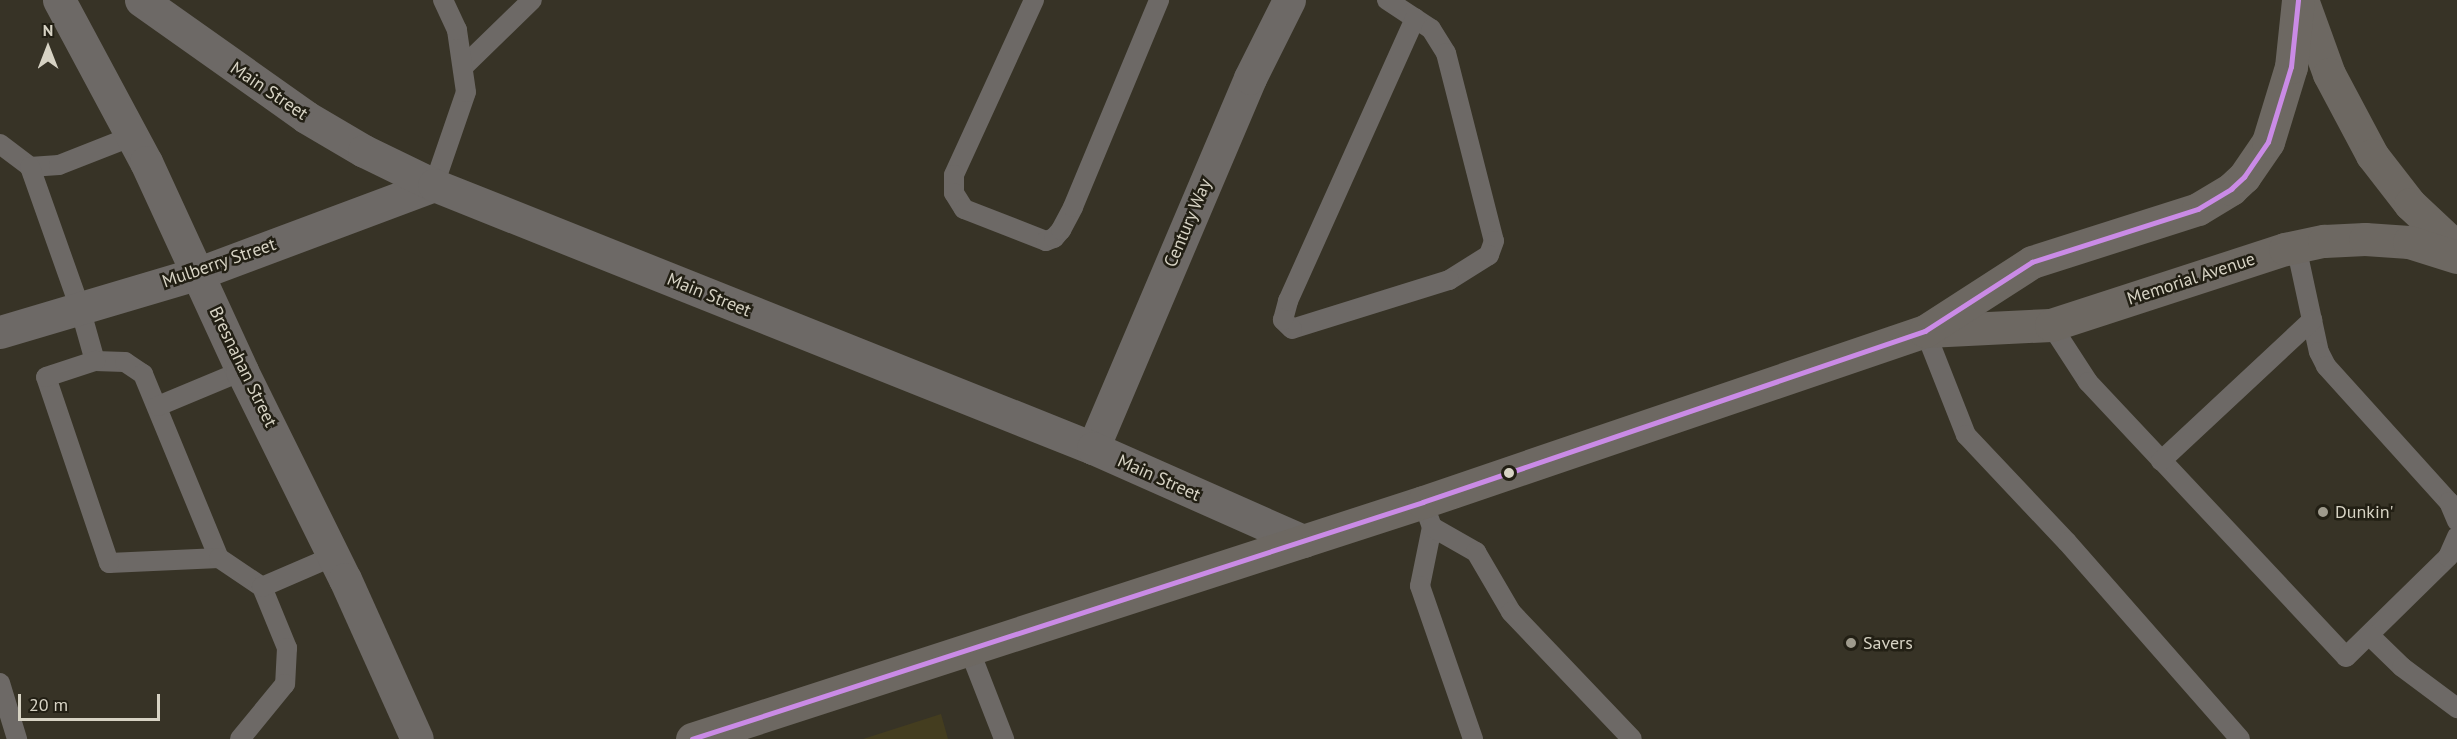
<!DOCTYPE html>
<html>
<head>
<meta charset="utf-8">
<style>
	body { margin:0 }
	#map { position:relative; width:2457px; height:739px; overflow:hidden; background:#373326; font-family:"PT Sans",sans-serif }
	div>[style] { position:absolute }
	.built>* { inset:0; background:#443d1f }
	.service>* { height:20px; margin:-10px; padding:0 10px; transform-origin:10px; border-radius:10px; background:#6d6966 }
	.minor>* { height:33px; margin:-16.5px; padding:0 16.5px; transform-origin:16.5px; border-radius:16.5px; background:#6d6966 }
	.tertiary>* { height:33px; margin:-16.5px; padding:0 16.5px; transform-origin:16.5px; border-radius:16.5px; background:#6d6966 }
	.primary>* { height:33px; margin:-16.5px; padding:0 16.5px; transform-origin:16.5px; border-radius:16.5px; background:#6d6862 }
	.bus-1>* { height:4.5px; margin:-2.25px; padding:0 2.25px; transform-origin:2.25px; border-radius:2.25px; background:#ca8be6 }
	.dots>* { width:16px; height:16px; translate:-50% -50%; box-sizing:border-box; border:3px solid #221f14; border-radius:50% }
	span { translate:-50% -50%; white-space:nowrap; text-align:center; line-height:1.15; -webkit-text-stroke:5px #221f14; paint-order:stroke }
	.street-label { font-size:18px; color:#d7d3c4 }
	.poi-label { font-size:18px; color:#d7d3c4 }
	.left { translate:0 -50%; text-align:left }
	.north { position:absolute; left:18px; top:18px; width:60px; height:60px; -webkit-text-stroke:4px #221f14; paint-order:stroke; rotate:0deg; font-size:16px; font-weight:700; line-height:24px; text-align:center; color:#d7d3c4 }
	.north::after { content:''; display:block; margin:auto; width:21px; height:27px; background:#d7d3c4; clip-path:polygon(50% 0,100% 100%,50% 72%,0 100%) }
	.scale { position:absolute; left:18px; top:694px; width:142px; height:27px; box-sizing:border-box; border:3px solid #d7d3c4; border-top:0; padding-left:8px; font-size:18px; line-height:21px; white-space:nowrap; color:#d7d3c4; -webkit-text-stroke:4px #221f14; paint-order:stroke }
</style>
</head>
<body>
<div id="map">
	<div class="built">
		<i style="clip-path:polygon(941px 714px,948px 739px,863px 739px)"></i>
	</div>
	<div class="service">
		<i style="left:1034px;top:0;width:192px;rotate:114.6deg"></i>
		<i style="left:954px;top:175px;width:18px;rotate:90deg"></i>
		<i style="left:954px;top:193px;width:19px;rotate:58deg"></i>
		<i style="left:964px;top:209px;width:88px;rotate:21.3deg"></i>
		<i style="left:1046px;top:241px;width:9px;rotate:-21deg"></i>
		<i style="left:1054px;top:238px;width:11px;rotate:-49deg"></i>
		<i style="left:1061px;top:230px;width:26px;rotate:-62deg"></i>
		<i style="left:1073px;top:207px;width:224px;rotate:-67.4deg"></i>
		<i style="left:1387px;top:0;width:53px;rotate:33.4deg"></i>
		<i style="left:1431px;top:29px;width:28px;rotate:58deg"></i>
		<i style="left:1446px;top:53px;width:194px;rotate:75.7deg"></i>
		<i style="left:1494px;top:241px;width:15px;rotate:110deg"></i>
		<i style="left:1489px;top:255px;width:47px;rotate:148deg"></i>
		<i style="left:1449px;top:280px;width:164px;rotate:162.7deg"></i>
		<i style="left:1292px;top:329px;width:13px;rotate:-135deg"></i>
		<i style="left:1283px;top:320px;width:20px;rotate:-75deg"></i>
		<i style="left:1288px;top:301px;width:310px;rotate:-65.8deg"></i>
		<i style="left:463px;top:67px;width:96px;rotate:-44.2deg"></i>
		<i style="left:0;top:144px;width:38px;rotate:37deg"></i>
		<i style="left:30px;top:167px;width:29px;rotate:-4deg"></i>
		<i style="left:59px;top:165px;width:79px;rotate:-21.4deg"></i>
		<i style="left:30px;top:167px;width:150px;rotate:70.5deg"></i>
		<i style="left:80px;top:308px;width:55px;rotate:74.2deg"></i>
		<i style="left:434px;top:185px;width:98px;rotate:-71deg"></i>
		<i style="left:466px;top:92px;width:63px;rotate:-98.3deg"></i>
		<i style="left:457px;top:30px;width:33px;rotate:-115deg"></i>
		<i style="left:2296px;top:246px;width:108px;rotate:77.8deg"></i>
		<i style="left:2319px;top:352px;width:16px;rotate:63deg"></i>
		<i style="left:2326px;top:366px;width:183px;rotate:47.9deg"></i>
		<i style="left:2449px;top:502px;width:21px;rotate:67deg"></i>
		<i style="left:2051px;top:325px;width:68px;rotate:57deg"></i>
		<i style="left:2088px;top:382px;width:377px;rotate:46.8deg"></i>
		<i style="left:2346px;top:657px;width:143px;rotate:-44.4deg"></i>
		<i style="left:2448px;top:557px;width:22px;rotate:-66deg"></i>
		<i style="left:1925px;top:331px;width:112px;rotate:68.5deg"></i>
		<i style="left:1966px;top:435px;width:147px;rotate:46.7deg"></i>
		<i style="left:2067px;top:542px;width:262px;rotate:48.7deg"></i>
		<i style="left:95px;top:361px;width:30px;rotate:2deg"></i>
		<i style="left:125px;top:362px;width:22px;rotate:34deg"></i>
		<i style="left:143px;top:374px;width:199px;rotate:67.6deg"></i>
		<i style="left:219px;top:558px;width:110px;rotate:177.4deg"></i>
		<i style="left:109px;top:563px;width:196px;rotate:-108.7deg"></i>
		<i style="left:46px;top:377px;width:52px;rotate:-18.1deg"></i>
		<i style="left:158px;top:406px;width:91px;rotate:-22.6deg"></i>
		<i style="left:2161px;top:461px;width:207px;rotate:-43deg"></i>
		<i style="left:1428px;top:516px;width:12px;rotate:70deg"></i>
		<i style="left:1432px;top:527px;width:60px;rotate:101.5deg"></i>
		<i style="left:1420px;top:586px;width:162px;rotate:70.9deg"></i>
		<i style="left:1432px;top:527px;width:51px;rotate:29.6deg"></i>
		<i style="left:1476px;top:552px;width:69px;rotate:59.7deg"></i>
		<i style="left:1511px;top:612px;width:175px;rotate:46.4deg"></i>
		<i style="left:219px;top:558px;width:52px;rotate:34deg"></i>
		<i style="left:262px;top:587px;width:66px;rotate:67.7deg"></i>
		<i style="left:287px;top:648px;width:36px;rotate:93deg"></i>
		<i style="left:285px;top:684px;width:71px;rotate:129.3deg"></i>
		<i style="left:262px;top:587px;width:78px;rotate:-23.3deg"></i>
		<i style="left:2369px;top:635px;width:46px;rotate:44.1deg"></i>
		<i style="left:2402px;top:667px;width:69px;rotate:36.7deg"></i>
		<i style="left:969px;top:649px;width:97px;rotate:68.7deg"></i>
		<i style="left:0;top:683px;width:59px;rotate:73.1deg"></i>
	</div>
	<div class="minor">
		<i style="left:0;top:332px;width:208px;rotate:-16.5deg"></i>
		<i style="left:199px;top:273px;width:251px;rotate:-20.5deg"></i>
		<i style="left:1093px;top:448px;width:402px;rotate:-67deg"></i>
		<i style="left:1250px;top:78px;width:87px;rotate:-63.4deg"></i>
	</div>
	<div class="tertiary">
		<i style="left:59px;top:0;width:184px;rotate:61.8deg"></i>
		<i style="left:146px;top:162px;width:230px;rotate:65.3deg"></i>
		<i style="left:242px;top:371px;width:232px;rotate:63.7deg"></i>
		<i style="left:345px;top:579px;width:175px;rotate:65.8deg"></i>
		<i style="left:141px;top:0;width:202px;rotate:35.3deg"></i>
		<i style="left:306px;top:117px;width:67px;rotate:30.4deg"></i>
		<i style="left:364px;top:151px;width:78px;rotate:25.9deg"></i>
		<i style="left:434px;top:185px;width:710px;rotate:21.76deg"></i>
		<i style="left:1093px;top:448px;width:230px;rotate:23.9deg"></i>
	</div>
	<div class="primary">
		<i style="left:2304px;top:5px;width:73px;rotate:70.1deg"></i>
		<i style="left:2329px;top:74px;width:92px;rotate:62deg"></i>
		<i style="left:2372px;top:155px;width:62px;rotate:52.2deg"></i>
		<i style="left:2410px;top:204px;width:64px;rotate:43.1deg"></i>
		<i style="left:1927px;top:331px;width:124px;rotate:-2.8deg"></i>
		<i style="left:2051px;top:325px;width:246px;rotate:-18deg"></i>
		<i style="left:2285px;top:249px;width:40px;rotate:-12deg"></i>
		<i style="left:2324px;top:241px;width:41px;rotate:-2.8deg"></i>
		<i style="left:2365px;top:239px;width:44px;rotate:3.9deg"></i>
		<i style="left:2409px;top:242px;width:50px;rotate:17.4deg"></i>
		<i style="left:692px;top:739px;width:768px;rotate:-17.96deg"></i>
		<i style="left:1423px;top:502px;width:530px;rotate:-18.81deg"></i>
		<i style="left:1925px;top:331px;width:127px;rotate:-32.8deg"></i>
		<i style="left:2032px;top:262px;width:174px;rotate:-17.7deg"></i>
		<i style="left:2198px;top:209px;width:39px;rotate:-31deg"></i>
		<i style="left:2231px;top:189px;width:18px;rotate:-43deg"></i>
		<i style="left:2244px;top:177px;width:42px;rotate:-55.6deg"></i>
		<i style="left:2268px;top:142px;width:78px;rotate:-73deg"></i>
		<i style="left:2291px;top:67px;width:67px;rotate:-84deg"></i>
	</div>
	<div class="bus-1">
		<i style="left:692px;top:739px;width:768px;rotate:-17.96deg"></i>
		<i style="left:1423px;top:502px;width:530px;rotate:-18.81deg"></i>
		<i style="left:1925px;top:331px;width:127px;rotate:-32.8deg"></i>
		<i style="left:2032px;top:262px;width:174px;rotate:-17.7deg"></i>
		<i style="left:2198px;top:209px;width:39px;rotate:-31deg"></i>
		<i style="left:2231px;top:189px;width:18px;rotate:-43deg"></i>
		<i style="left:2244px;top:177px;width:42px;rotate:-55.6deg"></i>
		<i style="left:2268px;top:142px;width:78px;rotate:-73deg"></i>
		<i style="left:2291px;top:67px;width:67px;rotate:-84deg"></i>
	</div>
	<div class="dots">
		<i style="left:1509px;top:473px;background:#d7d3c4"></i>
		<i style="left:2323px;top:512px;background:#9f9b8d"></i>
		<i style="left:1851px;top:643px;background:#9f9b8d"></i>
	</div>
	<div class="street-label">
		<span style="left:269px;top:91px;rotate:34deg">Main Street</span>
		<span style="left:1188px;top:223px;rotate:-67deg">Century Way</span>
		<span style="left:219px;top:263px;rotate:-19deg">Mulberry Street</span>
		<span style="left:2191px;top:279px;rotate:-18deg">Memorial Avenue</span>
		<span style="left:709px;top:295px;rotate:22deg">Main Street</span>
		<span style="left:243px;top:367px;rotate:64deg">Bresnahan Street</span>
		<span style="left:1159px;top:478px;rotate:24deg">Main Street</span>
	</div>
	<div class="poi-label">
		<span class="left" style="left:2335px;top:512px">Dunkin'</span>
		<span class="left" style="left:1863px;top:643px">Savers</span>
	</div>
	<div class="north">N</div>
	<div class="scale">20 m</div>
</div>
</body>
</html>
